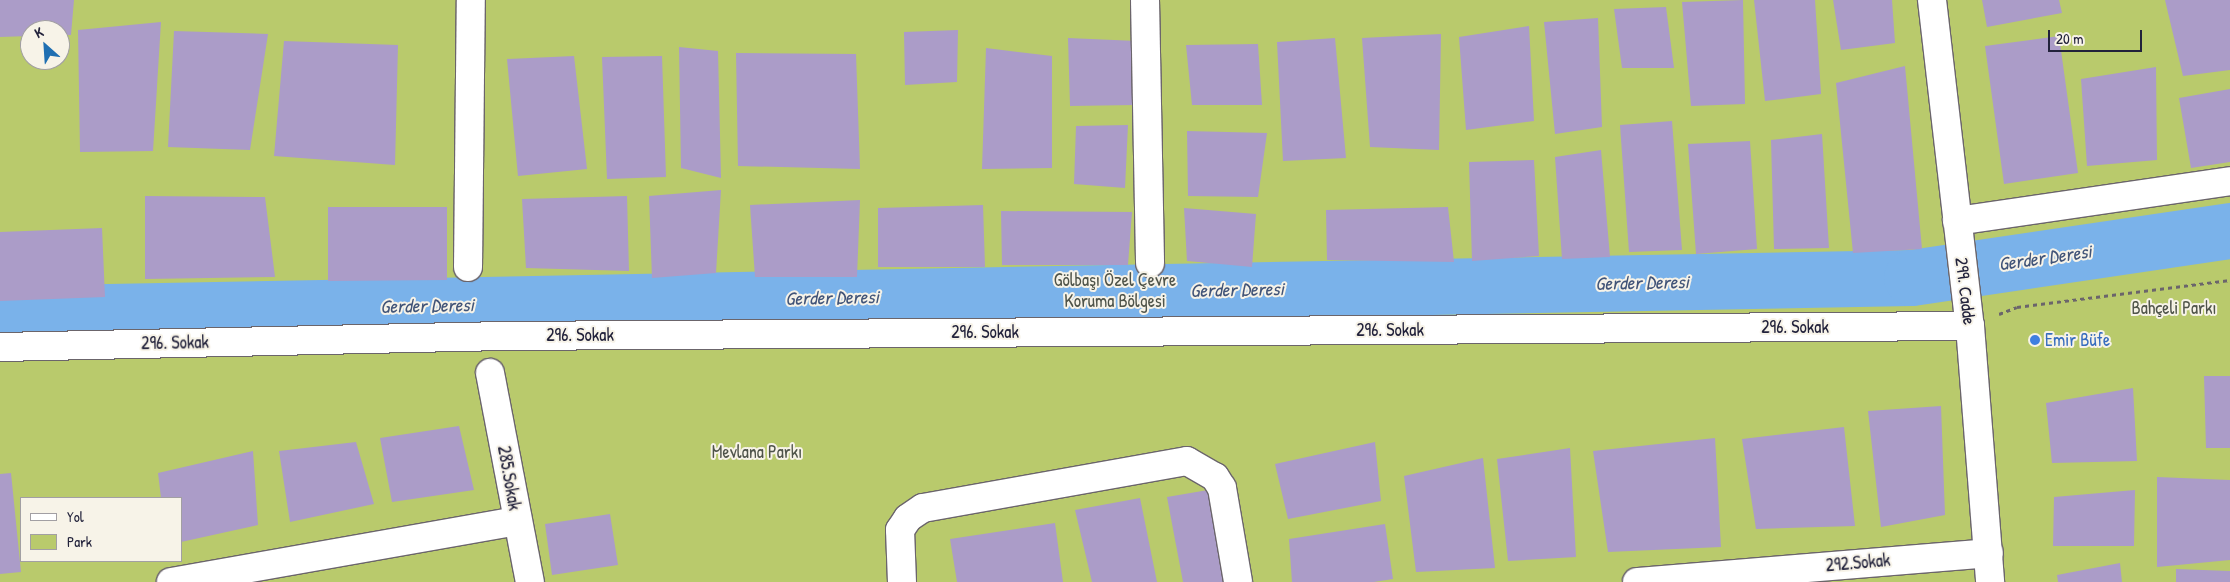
<!DOCTYPE html>
<html>
<head>
<meta charset="utf-8">
<style>
	body { margin:0 }
	#map { position:relative; width:2230px; height:582px; overflow:hidden; background:#f2e1c5; font-family:"Patrick Hand",sans-serif }
	div>[style] { position:absolute }
	.green>* { inset:0; background:#b9ca6c }
	.river>* { height:56px; margin:-28px; padding:0 28px; transform-origin:28px; border-radius:28px; background:#7ab2ea }
	.building>* { inset:0; background:#ab9cc8 }
	.path>* { height:3px; margin-top:-1.5px; transform-origin:0; background:repeating-linear-gradient(90deg,#6b656b 0 4px,transparent 0 8px) }
	.roads { filter:drop-shadow(1px 0 #6b656b) drop-shadow(-1px 0 #6b656b) drop-shadow(0 1px #6b656b) drop-shadow(0 -1px #6b656b) }
	.minor>* { height:28px; margin:-14px; padding:0 14px; transform-origin:14px; border-radius:14px; background:#fff }
	.tertiary>* { height:28px; margin:-14px; padding:0 14px; transform-origin:14px; border-radius:14px; background:#fff }
	.dots>* { width:14px; height:14px; translate:-50% -50%; box-sizing:border-box; border:2px solid #f7f3e8; border-radius:50% }
	span { translate:-50% -50%; white-space:nowrap; text-align:center; line-height:1.15; -webkit-text-stroke:4px #f7f3e8; paint-order:stroke }
	.park-label { font-size:18px; color:#4f544a }
	.street-label { font-size:18px; color:#22223b }
	.shop-label { font-size:18px; color:#366cbe }
	.left { translate:0 -50%; text-align:left }
	.water-label { font-size:19px; color:#415478; font-style:italic }
	.legend { position:absolute; left:20px; top:497px; width:162px; height:65px; box-sizing:border-box; background:#f7f3e8; border:1px solid #a29fa3; margin:0; padding:6px 9px; list-style:none; font-size:15px; color:#22223b }
	.legend li { display:flex; align-items:center; gap:10px; height:25px }
	.legend b { width:25px; border:1px solid #a29fa3 }
	.north { position:absolute; left:20px; top:20px; width:50px; height:50px; box-sizing:border-box; background:#f7f3e8; border:1px solid #a29fa3; border-radius:50%; rotate:334deg; font-size:14px; font-weight:700; line-height:20px; text-align:center; color:#22223b }
	.north::after { content:''; display:block; margin:auto; width:18px; height:22px; background:#1f6fb2; clip-path:polygon(50% 0,100% 100%,50% 72%,0 100%) }
	.scale { position:absolute; left:2048px; top:30px; width:94px; height:22px; box-sizing:border-box; border:2px solid #22223b; border-top:0; padding-left:6px; font-size:15px; line-height:18px; white-space:nowrap; color:#22223b; -webkit-text-stroke:4px #f7f3e8; paint-order:stroke }
</style>
</head>
<body>
<div id="map">
	<div class="green">
		<i style="clip-path:polygon(evenodd,0 0,2230px 0,2230px 582px,0 582px,0 0,30px 30px,60px 30px,60px 60px,30px 60px,30px 30px,0 0,21px 498px,181px 498px,181px 561px,21px 561px,21px 498px)"></i>
	</div>
	<div class="river">
		<i style="left:0;top:314px;width:1912px;rotate:-1.08deg"></i>
		<i style="left:1912px;top:278px;width:321px;rotate:-8.4deg"></i>
	</div>
	<div class="building">
		<i style="clip-path:polygon(0 0,74px 0,71px 35px,60px 35px,60px 30px,30px 30px,30px 36px,0 37px)"></i>
		<i style="clip-path:polygon(1743px 0,1745px 104px,1691px 106px,1682px 2px)"></i>
		<i style="clip-path:polygon(1754px 0,1815px 0,1821px 94px,1765px 101px)"></i>
		<i style="clip-path:polygon(1833px 0,1892px 0,1895px 43px,1841px 50px)"></i>
		<i style="clip-path:polygon(1982px 0,2059px 0,2062px 13px,1987px 27px)"></i>
		<i style="clip-path:polygon(2165px 0,2230px 0,2230px 70px,2183px 76px)"></i>
		<i style="clip-path:polygon(1666px 7px,1674px 68px,1622px 68px,1614px 9px)"></i>
		<i style="clip-path:polygon(1598px 18px,1602px 127px,1555px 134px,1544px 22px)"></i>
		<i style="clip-path:polygon(161px 22px,153px 151px,80px 152px,78px 30px)"></i>
		<i style="clip-path:polygon(1529px 26px,1534px 121px,1466px 130px,1459px 37px)"></i>
		<i style="clip-path:polygon(958px 30px,957px 82px,905px 85px,904px 32px)"></i>
		<i style="clip-path:polygon(174px 31px,268px 34px,250px 150px,168px 147px)"></i>
		<i style="clip-path:polygon(1441px 34px,1439px 150px,1370px 147px,1362px 38px)"></i>
		<i style="clip-path:polygon(2059px 36px,2078px 173px,2004px 184px,1985px 46px)"></i>
		<i style="clip-path:polygon(1068px 38px,1137px 41px,1135px 105px,1070px 106px)"></i>
		<i style="clip-path:polygon(1335px 38px,1346px 158px,1283px 161px,1277px 42px)"></i>
		<i style="clip-path:polygon(284px 41px,398px 45px,395px 165px,274px 156px)"></i>
		<i style="clip-path:polygon(1258px 44px,1262px 105px,1192px 105px,1186px 45px)"></i>
		<i style="clip-path:polygon(679px 47px,718px 51px,721px 178px,681px 168px)"></i>
		<i style="clip-path:polygon(986px 48px,1052px 56px,1052px 168px,982px 169px)"></i>
		<i style="clip-path:polygon(736px 53px,856px 54px,860px 169px,738px 166px)"></i>
		<i style="clip-path:polygon(574px 56px,587px 169px,518px 176px,507px 59px)"></i>
		<i style="clip-path:polygon(662px 56px,666px 177px,607px 179px,602px 57px)"></i>
		<i style="clip-path:polygon(1905px 66px,1922px 249px,1853px 253px,1836px 83px)"></i>
		<i style="clip-path:polygon(2156px 67px,2157px 160px,2087px 166px,2081px 79px)"></i>
		<i style="clip-path:polygon(2230px 89px,2230px 162px,2191px 168px,2179px 98px)"></i>
		<i style="clip-path:polygon(1672px 121px,1682px 250px,1629px 252px,1620px 125px)"></i>
		<i style="clip-path:polygon(1128px 125px,1125px 188px,1074px 184px,1076px 126px)"></i>
		<i style="clip-path:polygon(1187px 131px,1267px 133px,1258px 197px,1188px 196px)"></i>
		<i style="clip-path:polygon(1822px 134px,1829px 248px,1774px 249px,1771px 140px)"></i>
		<i style="clip-path:polygon(1750px 141px,1757px 249px,1696px 254px,1688px 144px)"></i>
		<i style="clip-path:polygon(1601px 150px,1610px 257px,1562px 259px,1555px 157px)"></i>
		<i style="clip-path:polygon(1534px 160px,1539px 256px,1472px 261px,1469px 162px)"></i>
		<i style="clip-path:polygon(721px 190px,716px 273px,652px 278px,649px 196px)"></i>
		<i style="clip-path:polygon(145px 196px,265px 197px,275px 277px,145px 279px)"></i>
		<i style="clip-path:polygon(627px 196px,629px 271px,526px 268px,522px 199px)"></i>
		<i style="clip-path:polygon(860px 200px,857px 277px,755px 277px,750px 205px)"></i>
		<i style="clip-path:polygon(983px 205px,985px 267px,878px 267px,878px 208px)"></i>
		<i style="clip-path:polygon(328px 207px,447px 207px,447px 280px,328px 281px)"></i>
		<i style="clip-path:polygon(1448px 207px,1454px 262px,1327px 260px,1326px 210px)"></i>
		<i style="clip-path:polygon(1184px 208px,1256px 214px,1252px 267px,1187px 261px)"></i>
		<i style="clip-path:polygon(1001px 211px,1132px 212px,1128px 265px,1002px 265px)"></i>
		<i style="clip-path:polygon(102px 228px,105px 297px,0 301px,0 232px)"></i>
		<i style="clip-path:polygon(2204px 376px,2230px 376px,2230px 448px,2206px 448px)"></i>
		<i style="clip-path:polygon(2133px 388px,2137px 461px,2052px 463px,2046px 403px)"></i>
		<i style="clip-path:polygon(1941px 406px,1945px 515px,1881px 527px,1868px 411px)"></i>
		<i style="clip-path:polygon(459px 426px,474px 490px,392px 502px,380px 438px)"></i>
		<i style="clip-path:polygon(1844px 427px,1855px 526px,1756px 529px,1742px 439px)"></i>
		<i style="clip-path:polygon(1715px 438px,1721px 547px,1608px 552px,1593px 451px)"></i>
		<i style="clip-path:polygon(356px 442px,374px 504px,290px 522px,279px 451px)"></i>
		<i style="clip-path:polygon(1375px 442px,1381px 501px,1288px 519px,1275px 464px)"></i>
		<i style="clip-path:polygon(1570px 448px,1576px 557px,1508px 561px,1497px 459px)"></i>
		<i style="clip-path:polygon(253px 451px,258px 525px,181px 542px,181px 498px,161px 498px,158px 473px)"></i>
		<i style="clip-path:polygon(1483px 458px,1495px 568px,1416px 572px,1404px 476px)"></i>
		<i style="clip-path:polygon(11px 473px,21px 572px,0 574px,0 474px)"></i>
		<i style="clip-path:polygon(2157px 477px,2230px 480px,2230px 560px,2157px 567px)"></i>
		<i style="clip-path:polygon(1214px 489px,1230px 582px,1183px 582px,1167px 497px)"></i>
		<i style="clip-path:polygon(2135px 490px,2134px 546px,2053px 546px,2054px 497px)"></i>
		<i style="clip-path:polygon(1140px 498px,1157px 582px,1092px 582px,1075px 510px)"></i>
		<i style="clip-path:polygon(610px 514px,618px 565px,552px 575px,545px 524px)"></i>
		<i style="clip-path:polygon(1055px 523px,1063px 582px,957px 582px,950px 539px)"></i>
		<i style="clip-path:polygon(1385px 524px,1393px 579px,1374px 582px,1292px 582px,1289px 539px)"></i>
		<i style="clip-path:polygon(2120px 563px,2122px 582px,2058px 582px,2057px 575px)"></i>
		<i style="clip-path:polygon(2176px 569px,2230px 571px,2230px 582px,2176px 582px)"></i>
	</div>
	<div class="path">
		<i style="left:1999px;top:314px;width:19px;rotate:-21deg"></i>
		<i style="left:2017px;top:307px;width:215px;rotate:-7.2deg"></i>
	</div>
	<div class="roads">
		<div class="minor">
			<i style="left:1145px;top:0;width:263px;rotate:88.9deg"></i>
			<i style="left:1957px;top:221px;width:276px;rotate:-8.3deg"></i>
			<i style="left:468px;top:267px;width:267px;rotate:-89.4deg"></i>
			<i style="left:0;top:347px;width:503px;rotate:-1.25deg"></i>
			<i style="left:503px;top:336px;width:1467px;rotate:-0.39deg"></i>
			<i style="left:490px;top:373px;width:213px;rotate:79.2deg"></i>
			<i style="left:171px;top:582px;width:351px;rotate:-10deg"></i>
			<i style="left:902px;top:582px;width:52px;rotate:-92.2deg"></i>
			<i style="left:900px;top:530px;width:14px;rotate:-56deg"></i>
			<i style="left:908px;top:518px;width:18px;rotate:-34deg"></i>
			<i style="left:923px;top:508px;width:268px;rotate:-10.1deg"></i>
			<i style="left:1187px;top:461px;width:32px;rotate:30deg"></i>
			<i style="left:1215px;top:477px;width:13px;rotate:58deg"></i>
			<i style="left:1222px;top:488px;width:95px;rotate:80.3deg"></i>
			<i style="left:1637px;top:582px;width:353px;rotate:-4.7deg"></i>
		</div>
		<div class="tertiary">
			<i style="left:1932px;top:0;width:328px;rotate:83.4deg"></i>
			<i style="left:1970px;top:326px;width:257px;rotate:85.5deg"></i>
		</div>
	</div>
	<div class="dots">
		<i style="left:2035px;top:340px;background:#3f7fe0"></i>
	</div>
	<div class="park-label">
		<span style="left:1115px;top:291px">Gölbaşı Özel Çevre<br>Koruma Bölgesi</span>
		<span style="left:2174px;top:308px">Bahçeli Parkı</span>
		<span style="left:757px;top:452px">Mevlana Parkı</span>
	</div>
	<div class="street-label">
		<span style="left:1965px;top:291px;rotate:83deg">299. Cadde</span>
		<span style="left:1795px;top:327px">296. Sokak</span>
		<span style="left:1390px;top:330px">296. Sokak</span>
		<span style="left:985px;top:332px">296. Sokak</span>
		<span style="left:580px;top:335px">296. Sokak</span>
		<span style="left:175px;top:343px;rotate:-1deg">296. Sokak</span>
		<span style="left:509px;top:478px;rotate:80deg">285.Sokak</span>
		<span style="left:1858px;top:563px;rotate:-5deg">292.Sokak</span>
	</div>
	<div class="shop-label">
		<span class="left" style="left:2045px;top:340px">Emir Büfe</span>
	</div>
	<div class="water-label">
		<span style="left:2045px;top:258px;rotate:-8deg">Gerder Deresi</span>
		<span style="left:1642px;top:283px;rotate:-1deg">Gerder Deresi</span>
		<span style="left:1237px;top:290px;rotate:-1deg">Gerder Deresi</span>
		<span style="left:832px;top:298px;rotate:-1deg">Gerder Deresi</span>
		<span style="left:427px;top:306px;rotate:-1deg">Gerder Deresi</span>
	</div>
	<ul class="legend">
	<li><b style="height:6px;background:#fff"></b>Yol</li>
	<li><b style="height:14px;background:#b9ca6c"></b>Park</li>
	</ul>
	<div class="north">K</div>
	<div class="scale">20 m</div>
</div>
</body>
</html>
